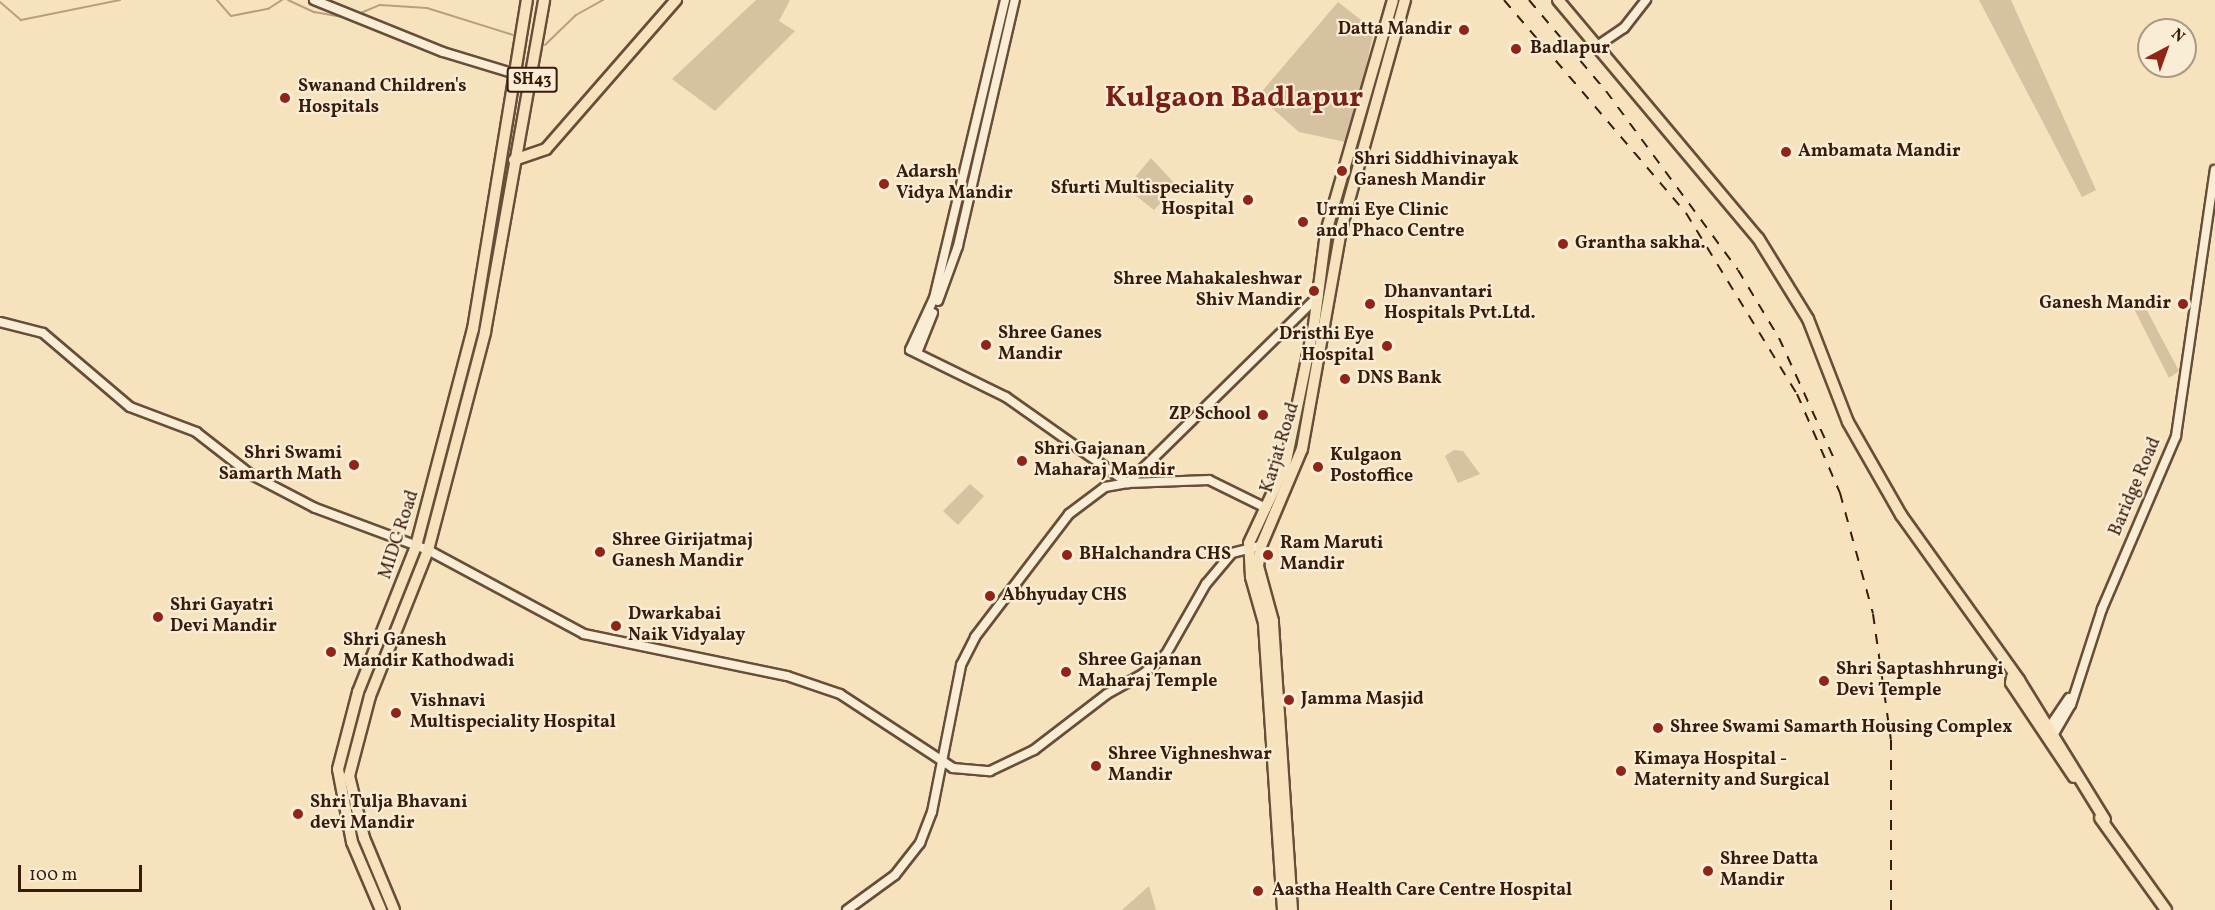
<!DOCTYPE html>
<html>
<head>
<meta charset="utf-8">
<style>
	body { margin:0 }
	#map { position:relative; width:2215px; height:910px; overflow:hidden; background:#f6e3be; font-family:Vollkorn,serif }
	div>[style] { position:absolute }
	.green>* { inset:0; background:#d6c1a0 }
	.stream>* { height:2px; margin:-1px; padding:0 1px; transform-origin:1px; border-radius:1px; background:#b69f81 }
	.roads { filter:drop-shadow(2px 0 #684d38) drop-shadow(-2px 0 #684d38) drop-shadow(0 2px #684d38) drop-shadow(0 -2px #684d38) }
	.minor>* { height:8px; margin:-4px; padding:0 4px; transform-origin:4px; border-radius:4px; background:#f9edd5 }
	.major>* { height:10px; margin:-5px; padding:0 5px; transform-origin:5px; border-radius:5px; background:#f6e3be }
	.rail>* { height:2px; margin-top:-1px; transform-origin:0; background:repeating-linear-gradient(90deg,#391b0b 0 10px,transparent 0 20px) }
	.dots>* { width:16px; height:16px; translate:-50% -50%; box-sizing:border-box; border:3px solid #f9edd5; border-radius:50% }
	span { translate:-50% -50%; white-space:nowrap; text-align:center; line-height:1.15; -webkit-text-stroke:4.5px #f9edd5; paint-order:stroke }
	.shield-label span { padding:2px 4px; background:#f9edd5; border:2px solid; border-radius:4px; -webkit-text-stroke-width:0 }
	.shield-label { font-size:16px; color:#391b0b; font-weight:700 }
	.poi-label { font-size:18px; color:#391b0b; font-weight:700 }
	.right { translate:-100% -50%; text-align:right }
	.left { translate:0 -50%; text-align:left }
	.street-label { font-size:18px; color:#391b0b }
	.town-label { font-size:30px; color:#7a1f14; font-weight:700 }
	.north { position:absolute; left:2137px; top:18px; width:60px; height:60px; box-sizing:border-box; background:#f9edd5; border:2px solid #ac9984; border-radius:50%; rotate:41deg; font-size:16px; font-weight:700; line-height:24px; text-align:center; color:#391b0b }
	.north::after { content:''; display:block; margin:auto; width:21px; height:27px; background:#8f2418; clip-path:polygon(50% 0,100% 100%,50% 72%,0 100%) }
	.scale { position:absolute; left:18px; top:865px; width:124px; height:27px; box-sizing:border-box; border:3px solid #391b0b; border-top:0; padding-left:8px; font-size:18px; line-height:21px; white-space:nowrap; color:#391b0b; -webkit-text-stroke:4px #f9edd5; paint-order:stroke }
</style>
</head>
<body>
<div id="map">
	<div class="green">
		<i style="clip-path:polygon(756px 0,790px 0,779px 21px,795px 31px,715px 111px,672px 79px)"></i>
		<i style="clip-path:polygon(1979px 0,2011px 0,2096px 190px,2082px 197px)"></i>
		<i style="clip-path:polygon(1338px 2px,1374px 30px,1350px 143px,1299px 132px,1258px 96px)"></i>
		<i style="clip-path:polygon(1151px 158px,1177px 186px,1154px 210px,1126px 188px)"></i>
		<i style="clip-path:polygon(2130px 301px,2142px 301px,2179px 371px,2169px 378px)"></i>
		<i style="clip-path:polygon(1454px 450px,1463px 451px,1480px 474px,1458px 483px,1445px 456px)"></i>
		<i style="clip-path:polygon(970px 484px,984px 496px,958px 525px,943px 511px)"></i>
		<i style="clip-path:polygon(1149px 886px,1156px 910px,1122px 910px)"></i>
	</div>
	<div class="stream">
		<i style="left:217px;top:0;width:21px;rotate:49deg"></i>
		<i style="left:231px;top:16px;width:38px;rotate:-11deg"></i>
		<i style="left:268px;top:9px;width:17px;rotate:-33deg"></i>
		<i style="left:288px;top:0;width:29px;rotate:25deg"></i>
		<i style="left:314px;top:12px;width:35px;rotate:10deg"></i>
		<i style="left:0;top:2px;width:28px;rotate:41deg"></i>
		<i style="left:21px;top:20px;width:101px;rotate:-11.4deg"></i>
		<i style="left:356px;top:15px;width:26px;rotate:-23deg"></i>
		<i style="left:380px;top:5px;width:47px;rotate:3.7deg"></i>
		<i style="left:427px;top:8px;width:90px;rotate:17.4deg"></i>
		<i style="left:545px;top:45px;width:43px;rotate:-44.1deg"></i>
		<i style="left:576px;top:15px;width:31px;rotate:-29deg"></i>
	</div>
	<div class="roads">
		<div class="minor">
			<i style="left:314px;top:0;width:139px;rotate:22deg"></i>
			<i style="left:443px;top:52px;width:93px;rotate:16.9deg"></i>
			<i style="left:1005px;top:0;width:306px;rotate:103.4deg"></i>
			<i style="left:934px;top:298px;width:57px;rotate:114.8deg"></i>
			<i style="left:910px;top:350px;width:107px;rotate:26.1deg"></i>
			<i style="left:1006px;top:397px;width:149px;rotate:35.2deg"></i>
			<i style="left:1128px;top:483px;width:267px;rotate:-44.5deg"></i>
			<i style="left:1597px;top:46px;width:32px;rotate:-34deg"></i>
			<i style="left:1624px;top:28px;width:36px;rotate:-52deg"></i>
			<i style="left:938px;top:301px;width:59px;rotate:-70deg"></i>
			<i style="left:958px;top:246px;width:253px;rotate:-77deg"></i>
			<i style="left:0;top:322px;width:44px;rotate:14.3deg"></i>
			<i style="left:43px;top:333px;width:114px;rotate:40.4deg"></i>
			<i style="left:130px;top:407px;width:71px;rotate:20.7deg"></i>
			<i style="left:196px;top:432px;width:68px;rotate:37.9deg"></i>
			<i style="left:250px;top:474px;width:73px;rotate:27.6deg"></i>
			<i style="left:315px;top:508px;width:121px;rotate:20.4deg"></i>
			<i style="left:428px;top:550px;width:177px;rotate:28.3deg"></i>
			<i style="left:584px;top:634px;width:207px;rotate:11.7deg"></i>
			<i style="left:787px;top:676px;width:56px;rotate:18.8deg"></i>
			<i style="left:840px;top:694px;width:135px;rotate:33.2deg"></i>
			<i style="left:953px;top:768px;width:37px;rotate:5deg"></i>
			<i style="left:990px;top:771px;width:49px;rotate:-25.5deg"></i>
			<i style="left:1034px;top:750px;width:92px;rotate:-37.5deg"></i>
			<i style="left:1107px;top:694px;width:41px;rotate:-29.1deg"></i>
			<i style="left:1143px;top:674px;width:30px;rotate:-41deg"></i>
			<i style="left:1166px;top:654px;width:81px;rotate:-60.3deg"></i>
			<i style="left:1206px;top:584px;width:40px;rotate:-50deg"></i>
			<i style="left:1232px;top:553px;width:30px;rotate:-14deg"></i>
			<i style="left:917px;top:353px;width:43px;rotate:-68.2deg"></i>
			<i style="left:2046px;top:732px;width:41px;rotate:-55.9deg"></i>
			<i style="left:2051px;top:739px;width:39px;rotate:-60deg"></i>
			<i style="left:2071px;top:705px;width:101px;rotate:-72.1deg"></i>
			<i style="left:2102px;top:609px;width:188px;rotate:-66.8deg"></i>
			<i style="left:2176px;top:436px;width:269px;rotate:-81.7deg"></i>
			<i style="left:847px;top:910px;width:59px;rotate:-36.1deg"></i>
			<i style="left:895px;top:875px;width:41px;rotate:-52deg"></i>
			<i style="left:920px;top:843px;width:33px;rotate:-69deg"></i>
			<i style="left:932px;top:812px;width:150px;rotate:-78.8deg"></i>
			<i style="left:961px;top:665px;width:31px;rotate:-63deg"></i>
			<i style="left:975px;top:637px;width:155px;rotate:-52.6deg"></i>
			<i style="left:1069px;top:514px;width:45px;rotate:-36.9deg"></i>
			<i style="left:1105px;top:487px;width:23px;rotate:-10deg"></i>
			<i style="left:1128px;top:483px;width:81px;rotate:-2.1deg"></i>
			<i style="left:1209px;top:480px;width:64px;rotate:26.2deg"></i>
		</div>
		<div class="major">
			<i style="left:1558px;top:0;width:311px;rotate:50deg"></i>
			<i style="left:1758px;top:238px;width:95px;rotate:58.3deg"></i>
			<i style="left:1808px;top:319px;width:110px;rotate:68.8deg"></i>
			<i style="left:1848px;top:422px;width:107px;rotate:60.3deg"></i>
			<i style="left:1901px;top:515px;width:203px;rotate:54.4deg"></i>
			<i style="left:2019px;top:680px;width:164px;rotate:58.4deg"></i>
			<i style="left:514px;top:160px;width:34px;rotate:-19deg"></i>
			<i style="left:546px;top:149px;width:198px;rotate:-48.9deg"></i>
			<i style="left:2012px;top:677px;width:6px;rotate:99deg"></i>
			<i style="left:2011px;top:683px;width:113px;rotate:56.2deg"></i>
			<i style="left:2100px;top:818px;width:113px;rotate:54.3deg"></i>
			<i style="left:381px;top:910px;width:74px;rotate:-113.1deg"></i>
			<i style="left:352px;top:842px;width:74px;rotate:-100.9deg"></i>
			<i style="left:338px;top:769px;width:80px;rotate:-75.4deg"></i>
			<i style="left:358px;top:692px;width:157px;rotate:-68.3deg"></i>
			<i style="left:416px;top:546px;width:224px;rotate:-75.3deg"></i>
			<i style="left:473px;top:329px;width:333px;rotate:-80.7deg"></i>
			<i style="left:394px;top:910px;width:78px;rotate:-112.6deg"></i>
			<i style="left:364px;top:838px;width:64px;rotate:-103.6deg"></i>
			<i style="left:349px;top:776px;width:83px;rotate:-75.3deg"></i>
			<i style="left:370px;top:696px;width:157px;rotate:-68.3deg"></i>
			<i style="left:428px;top:550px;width:225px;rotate:-75.3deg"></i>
			<i style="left:485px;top:332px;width:337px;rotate:-79.9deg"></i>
			<i style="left:1283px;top:910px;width:288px;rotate:-93.8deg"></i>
			<i style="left:1264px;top:623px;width:48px;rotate:-105.8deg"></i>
			<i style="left:1251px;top:577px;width:34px;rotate:-93deg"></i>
			<i style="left:1249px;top:543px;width:85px;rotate:-64.9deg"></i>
			<i style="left:1285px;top:466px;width:144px;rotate:-78.4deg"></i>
			<i style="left:1314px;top:325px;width:94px;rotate:-82.6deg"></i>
			<i style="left:1326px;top:232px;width:241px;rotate:-73.9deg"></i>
			<i style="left:1292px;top:910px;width:290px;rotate:-93.8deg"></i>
			<i style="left:1273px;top:621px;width:57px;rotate:-105.3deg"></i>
			<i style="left:1258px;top:566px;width:20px;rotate:-81deg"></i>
			<i style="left:1261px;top:546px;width:105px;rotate:-67.1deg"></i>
			<i style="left:1302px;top:449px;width:223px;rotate:-79.9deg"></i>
			<i style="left:1341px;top:229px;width:238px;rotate:-74.4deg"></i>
		</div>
	</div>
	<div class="rail">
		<i style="left:1504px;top:0;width:280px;rotate:49.5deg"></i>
		<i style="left:1686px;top:213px;width:212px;rotate:58.5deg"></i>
		<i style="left:1797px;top:394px;width:108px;rotate:66.5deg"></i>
		<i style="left:1840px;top:493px;width:125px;rotate:74.7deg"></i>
		<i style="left:1873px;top:614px;width:127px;rotate:81.9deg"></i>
		<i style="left:1891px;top:740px;width:170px;rotate:90deg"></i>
		<i style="left:1529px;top:0;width:119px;rotate:49.8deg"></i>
		<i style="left:1606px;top:91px;width:222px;rotate:53.6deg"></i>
		<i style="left:1738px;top:270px;width:79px;rotate:58.9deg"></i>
		<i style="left:1779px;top:338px;width:140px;rotate:65.5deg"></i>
	</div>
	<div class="dots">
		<i style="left:1464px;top:30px;background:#8f2418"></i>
		<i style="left:1516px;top:49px;background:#8f2418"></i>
		<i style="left:285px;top:98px;background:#8f2418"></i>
		<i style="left:1786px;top:152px;background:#8f2418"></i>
		<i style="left:1342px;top:171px;background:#8f2418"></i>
		<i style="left:884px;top:184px;background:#8f2418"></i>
		<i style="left:1248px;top:200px;background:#8f2418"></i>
		<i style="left:1303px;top:222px;background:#8f2418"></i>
		<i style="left:1563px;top:244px;background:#8f2418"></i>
		<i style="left:1314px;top:291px;background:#8f2418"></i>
		<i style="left:1370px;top:304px;background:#8f2418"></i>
		<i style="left:2183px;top:304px;background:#8f2418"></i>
		<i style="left:986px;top:345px;background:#8f2418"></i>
		<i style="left:1387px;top:346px;background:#8f2418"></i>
		<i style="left:1345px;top:379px;background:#8f2418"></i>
		<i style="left:1263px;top:415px;background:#8f2418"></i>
		<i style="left:1022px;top:461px;background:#8f2418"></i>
		<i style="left:354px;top:465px;background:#8f2418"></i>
		<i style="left:1318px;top:467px;background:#8f2418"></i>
		<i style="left:600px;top:552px;background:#8f2418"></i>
		<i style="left:1067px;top:555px;background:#8f2418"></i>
		<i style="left:1268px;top:555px;background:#8f2418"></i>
		<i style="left:990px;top:596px;background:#8f2418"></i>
		<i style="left:158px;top:617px;background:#8f2418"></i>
		<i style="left:616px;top:626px;background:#8f2418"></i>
		<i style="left:331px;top:652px;background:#8f2418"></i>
		<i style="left:1066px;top:672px;background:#8f2418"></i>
		<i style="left:1824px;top:681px;background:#8f2418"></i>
		<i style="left:1289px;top:700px;background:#8f2418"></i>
		<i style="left:396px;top:713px;background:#8f2418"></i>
		<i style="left:1658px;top:728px;background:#8f2418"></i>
		<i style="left:1096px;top:766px;background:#8f2418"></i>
		<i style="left:1621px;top:771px;background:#8f2418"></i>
		<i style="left:298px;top:814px;background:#8f2418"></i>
		<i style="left:1708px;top:871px;background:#8f2418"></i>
		<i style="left:1258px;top:891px;background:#8f2418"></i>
	</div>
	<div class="shield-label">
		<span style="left:532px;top:80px">SH43</span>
	</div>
	<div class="poi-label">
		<span class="right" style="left:1452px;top:30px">Datta Mandir</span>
		<span class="left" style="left:1530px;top:49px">Badlapur</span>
		<span class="left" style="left:298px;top:98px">Swanand Children's<br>Hospitals</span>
		<span class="left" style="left:1798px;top:152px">Ambamata Mandir</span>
		<span class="left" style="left:1354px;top:171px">Shri Siddhivinayak<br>Ganesh Mandir</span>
		<span class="left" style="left:896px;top:184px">Adarsh<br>Vidya Mandir</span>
		<span class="right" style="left:1234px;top:200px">Sfurti Multispeciality<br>Hospital</span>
		<span class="left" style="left:1316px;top:222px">Urmi Eye Clinic<br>and Phaco Centre</span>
		<span class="left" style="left:1575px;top:244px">Grantha sakha.</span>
		<span class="right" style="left:1302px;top:291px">Shree Mahakaleshwar<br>Shiv Mandir</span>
		<span class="left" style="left:1384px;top:304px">Dhanvantari<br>Hospitals Pvt.Ltd.</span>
		<span class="right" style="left:2171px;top:304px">Ganesh Mandir</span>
		<span class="left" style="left:998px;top:345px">Shree Ganes<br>Mandir</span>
		<span class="right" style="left:1374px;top:346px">Dristhi Eye<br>Hospital</span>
		<span class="left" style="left:1357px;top:379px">DNS Bank</span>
		<span class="right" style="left:1251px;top:415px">ZP School</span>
		<span class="left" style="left:1034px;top:461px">Shri Gajanan<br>Maharaj Mandir</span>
		<span class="right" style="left:342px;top:465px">Shri Swami<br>Samarth Math</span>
		<span class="left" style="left:1330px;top:467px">Kulgaon<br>Postoffice</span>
		<span class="left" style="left:612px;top:552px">Shree Girijatmaj<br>Ganesh Mandir</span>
		<span class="left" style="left:1280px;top:555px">Ram Maruti<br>Mandir</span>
		<span class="left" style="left:1079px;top:555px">BHalchandra CHS</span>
		<span class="left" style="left:1002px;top:596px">Abhyuday CHS</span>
		<span class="left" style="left:170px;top:617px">Shri Gayatri<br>Devi Mandir</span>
		<span class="left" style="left:628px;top:626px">Dwarkabai<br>Naik Vidyalay</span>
		<span class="left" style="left:343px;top:652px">Shri Ganesh<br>Mandir Kathodwadi</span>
		<span class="left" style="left:1078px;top:672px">Shree Gajanan<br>Maharaj Temple</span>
		<span class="left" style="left:1836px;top:681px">Shri Saptashhrungi<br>Devi Temple</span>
		<span class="left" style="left:1301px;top:700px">Jamma Masjid</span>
		<span class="left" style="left:410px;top:713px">Vishnavi<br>Multispeciality Hospital</span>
		<span class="left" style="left:1670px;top:728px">Shree Swami Samarth Housing Complex</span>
		<span class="left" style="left:1108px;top:766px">Shree Vighneshwar<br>Mandir</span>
		<span class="left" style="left:1634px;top:771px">Kimaya Hospital -<br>Maternity and Surgical</span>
		<span class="left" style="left:310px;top:814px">Shri Tulja Bhavani<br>devi Mandir</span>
		<span class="left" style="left:1720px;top:871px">Shree Datta<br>Mandir</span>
		<span class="left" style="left:1272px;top:891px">Aastha Health Care Centre Hospital</span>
	</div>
	<div class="street-label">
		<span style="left:1281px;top:448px;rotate:-73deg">Karjat Road</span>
		<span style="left:2136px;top:487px;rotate:-67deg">Baridge Road</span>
		<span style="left:400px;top:535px;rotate:-72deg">MIDC Road</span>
	</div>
	<div class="town-label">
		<span style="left:1234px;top:98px">Kulgaon Badlapur</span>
	</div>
	<div class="north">N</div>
	<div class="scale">100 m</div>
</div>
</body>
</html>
